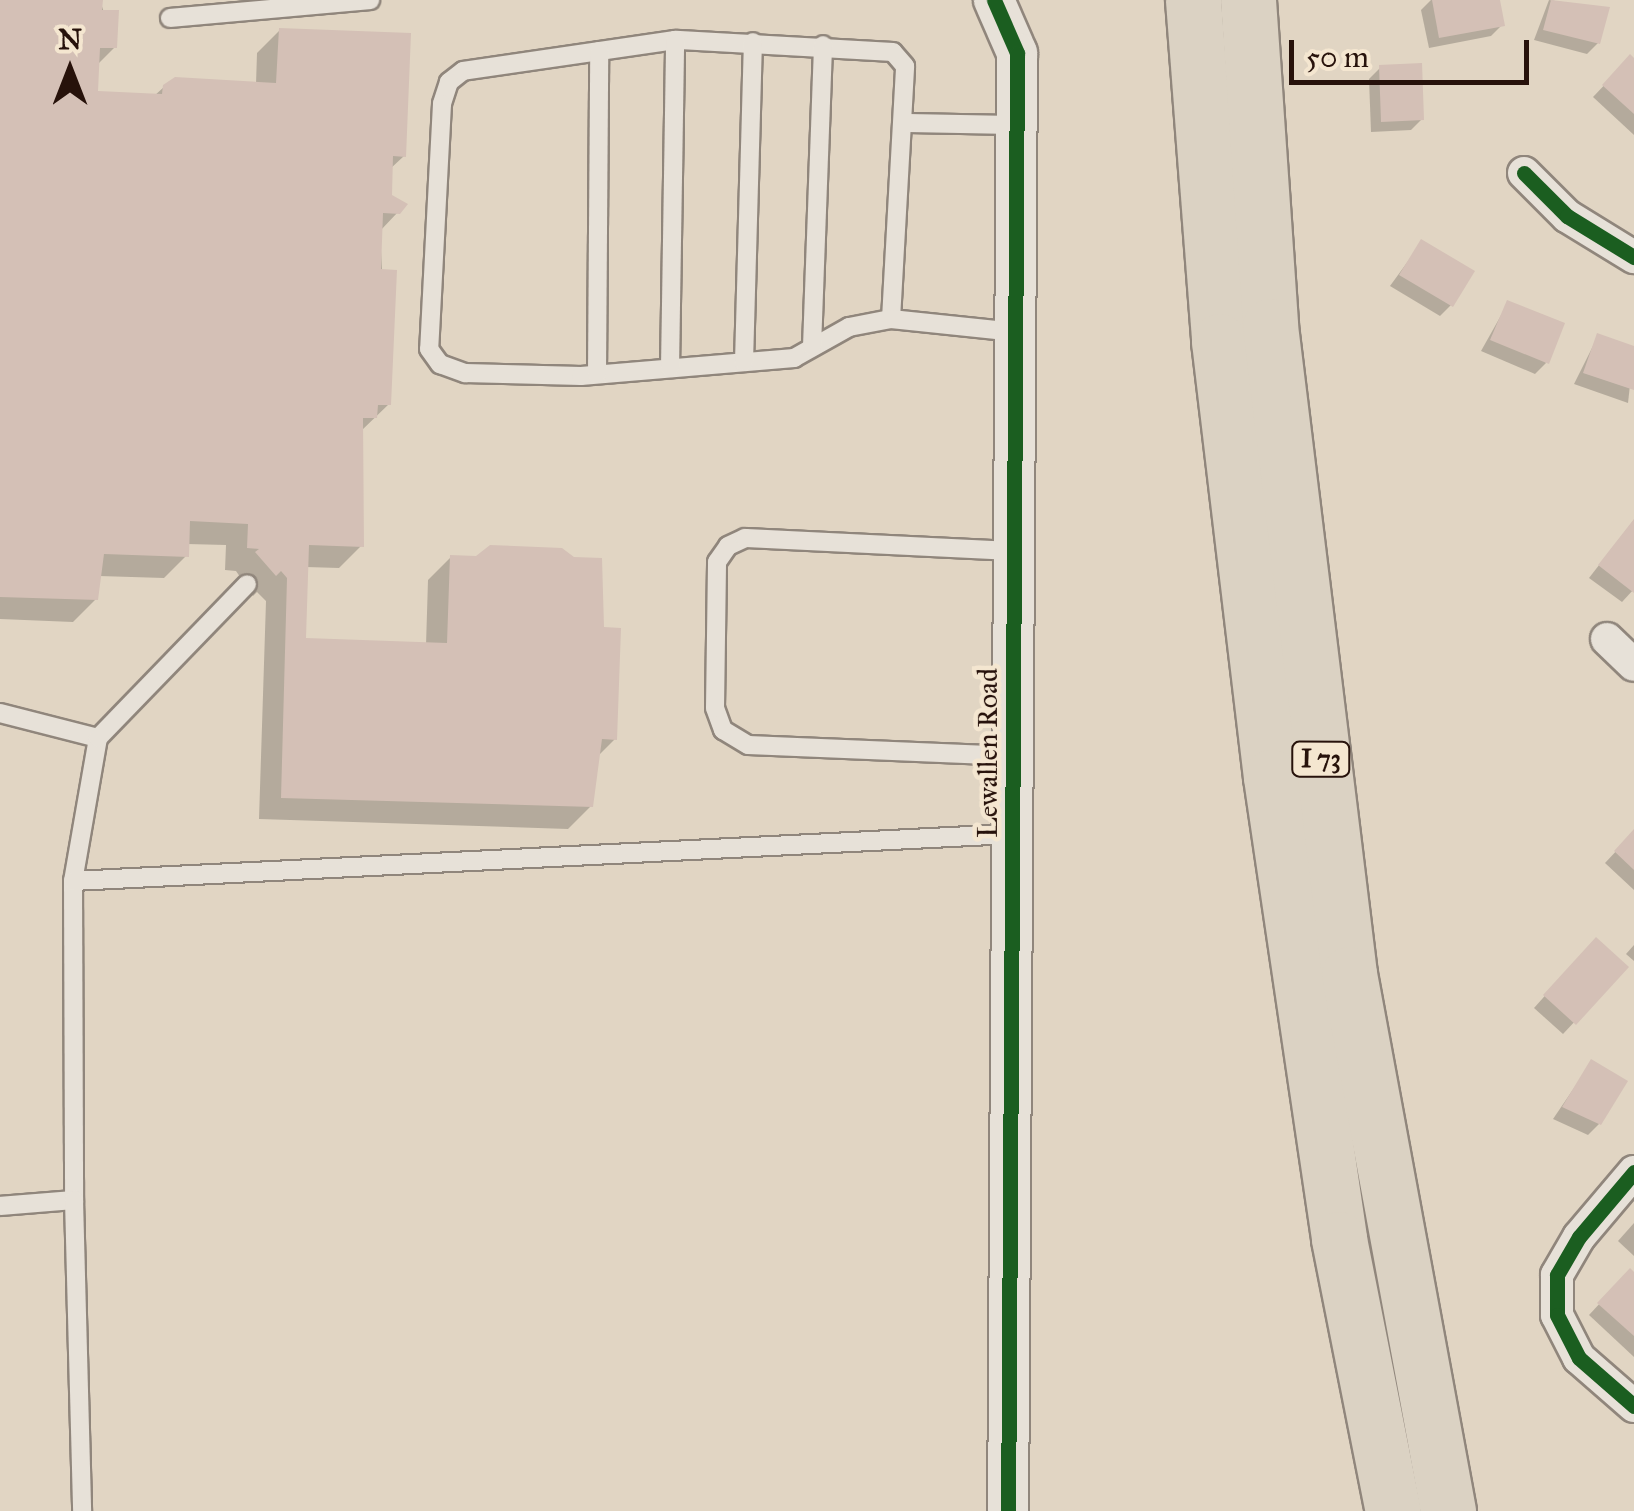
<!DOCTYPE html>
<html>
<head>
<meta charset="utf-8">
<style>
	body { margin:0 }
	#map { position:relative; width:1634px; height:1511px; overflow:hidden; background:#e1d5c3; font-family:"IM FELL Great Primer",serif }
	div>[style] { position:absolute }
	.shadow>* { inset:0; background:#0003 }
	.building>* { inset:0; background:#d4c0b6 }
	.roads { filter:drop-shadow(2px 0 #90867c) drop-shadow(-2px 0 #90867c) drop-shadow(0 2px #90867c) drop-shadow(0 -2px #90867c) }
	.service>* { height:18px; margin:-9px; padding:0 9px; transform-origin:9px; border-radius:9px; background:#e7e1d8 }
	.minor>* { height:32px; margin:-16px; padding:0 16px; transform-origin:16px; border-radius:16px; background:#e7e1d8 }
	.tertiary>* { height:40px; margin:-20px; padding:0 20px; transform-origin:20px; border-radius:20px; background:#e7e1d8 }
	.motorway>* { height:55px; margin:-27.5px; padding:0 27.5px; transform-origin:27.5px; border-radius:27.5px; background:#dbd2c3 }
	.cycleway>* { height:15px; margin:-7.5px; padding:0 7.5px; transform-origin:7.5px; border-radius:7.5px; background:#1b5e20 }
	span { translate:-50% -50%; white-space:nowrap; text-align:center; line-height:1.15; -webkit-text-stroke:9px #f4e6d0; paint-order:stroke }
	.shield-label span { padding:2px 8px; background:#f4e6d0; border:2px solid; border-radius:8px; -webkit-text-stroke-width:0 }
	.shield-label { font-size:25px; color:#27120b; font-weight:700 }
	.street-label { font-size:28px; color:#27120b }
	.north { position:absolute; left:20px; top:20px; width:100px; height:100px; -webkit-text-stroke:8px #f4e6d0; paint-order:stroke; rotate:0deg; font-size:28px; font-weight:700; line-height:40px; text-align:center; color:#27120b }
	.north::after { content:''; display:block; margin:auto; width:35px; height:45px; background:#27120b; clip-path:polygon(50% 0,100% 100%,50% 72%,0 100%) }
	.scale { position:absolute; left:1289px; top:40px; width:240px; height:45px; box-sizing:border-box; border:5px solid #27120b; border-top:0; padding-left:12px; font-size:30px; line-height:35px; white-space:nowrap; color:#27120b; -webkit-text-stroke:8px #f4e6d0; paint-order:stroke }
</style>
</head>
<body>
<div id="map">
	<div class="shadow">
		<i style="clip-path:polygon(0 0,100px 0,115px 47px,97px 65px,95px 93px,154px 96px,164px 87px,256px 84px,257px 53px,280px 30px,404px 156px,390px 169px,389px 197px,398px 212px,380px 231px,389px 404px,361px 431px,361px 546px,339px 568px,306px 567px,304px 641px,426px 645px,428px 580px,451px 557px,602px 629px,615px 739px,598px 756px,591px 806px,568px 829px,259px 819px,266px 601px,257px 592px,253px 596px,236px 571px,225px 570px,226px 545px,187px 544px,186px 556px,164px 578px,99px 576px,96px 599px,73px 622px,0 619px)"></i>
		<i style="clip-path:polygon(1431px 0,1498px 0,1502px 25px,1491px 36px,1429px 48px,1421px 10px)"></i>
		<i style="clip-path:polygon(1549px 0,1607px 9px,1598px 43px,1587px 54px,1534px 40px)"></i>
		<i style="clip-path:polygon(1630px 58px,1634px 62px,1634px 135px,1593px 97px)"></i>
		<i style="clip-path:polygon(1380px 68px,1422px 119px,1411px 130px,1371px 132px,1369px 79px)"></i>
		<i style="clip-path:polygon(1422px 242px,1451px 305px,1440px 316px,1390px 286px)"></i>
		<i style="clip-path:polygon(1508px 303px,1546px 363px,1535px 374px,1481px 351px)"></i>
		<i style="clip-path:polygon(1598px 336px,1634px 349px,1628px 403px,1574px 384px)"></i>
		<i style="clip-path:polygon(1634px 520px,1634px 589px,1622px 602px,1589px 578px)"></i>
		<i style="clip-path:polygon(1634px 832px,1634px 890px,1605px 863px)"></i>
		<i style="clip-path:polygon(1634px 945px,1634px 961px,1626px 954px)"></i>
		<i style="clip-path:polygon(1585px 951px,1626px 967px,1563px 1034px,1534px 1008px)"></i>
		<i style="clip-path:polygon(1591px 1063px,1599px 1124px,1588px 1135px,1553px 1119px)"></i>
		<i style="clip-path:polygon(1634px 1223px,1634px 1256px,1618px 1241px)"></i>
		<i style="clip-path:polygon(1630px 1271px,1634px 1275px,1634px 1357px,1589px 1315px)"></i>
	</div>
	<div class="building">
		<i style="clip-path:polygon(0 0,103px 0,102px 10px,119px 10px,117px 48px,100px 48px,98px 91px,162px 94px,163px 85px,175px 77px,276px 83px,279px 28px,411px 33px,406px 157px,393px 156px,392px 195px,408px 204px,400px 214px,383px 213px,381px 269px,397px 270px,391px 405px,378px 405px,377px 418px,363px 418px,364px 547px,309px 545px,306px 638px,447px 643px,450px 555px,476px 556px,490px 545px,562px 548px,574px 557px,602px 558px,604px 627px,621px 628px,617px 740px,602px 739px,593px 807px,281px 798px,287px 578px,281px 571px,276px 576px,255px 552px,259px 549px,247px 548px,248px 524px,190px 521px,189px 557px,104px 554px,98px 600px,0 597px)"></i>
		<i style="clip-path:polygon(1432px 0,1500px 0,1505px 26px,1439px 38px)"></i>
		<i style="clip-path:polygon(1551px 0,1610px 7px,1600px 44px,1543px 30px)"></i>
		<i style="clip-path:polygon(1630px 54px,1634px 58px,1634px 114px,1602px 85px)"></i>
		<i style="clip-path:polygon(1422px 63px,1424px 120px,1381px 122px,1379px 65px)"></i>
		<i style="clip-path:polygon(1421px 239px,1475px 271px,1453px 307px,1399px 275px)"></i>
		<i style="clip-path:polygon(1507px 300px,1565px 323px,1549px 364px,1490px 340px)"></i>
		<i style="clip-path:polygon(1597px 333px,1634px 346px,1634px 390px,1583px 373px)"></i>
		<i style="clip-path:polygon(1634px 519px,1634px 593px,1598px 565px)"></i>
		<i style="clip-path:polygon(1634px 829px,1634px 870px,1614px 851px)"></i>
		<i style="clip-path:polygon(1596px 937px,1629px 967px,1576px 1025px,1543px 995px)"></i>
		<i style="clip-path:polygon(1591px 1059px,1628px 1081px,1601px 1125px,1562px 1107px)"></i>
		<i style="clip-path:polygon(1630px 1268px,1634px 1272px,1634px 1336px,1597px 1303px)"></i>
	</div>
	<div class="roads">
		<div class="service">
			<i style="left:170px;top:18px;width:201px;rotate:-5.1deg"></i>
			<i style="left:904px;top:123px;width:113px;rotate:1deg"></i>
			<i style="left:891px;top:319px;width:253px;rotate:-86.8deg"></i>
			<i style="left:905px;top:66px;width:18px;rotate:-131deg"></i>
			<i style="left:893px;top:52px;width:218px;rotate:-176.8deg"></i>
			<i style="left:675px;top:40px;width:214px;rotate:171.7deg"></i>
			<i style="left:463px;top:71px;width:18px;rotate:142deg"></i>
			<i style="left:449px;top:82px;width:23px;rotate:108deg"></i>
			<i style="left:442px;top:104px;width:245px;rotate:93deg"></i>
			<i style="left:429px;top:349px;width:19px;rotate:54deg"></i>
			<i style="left:440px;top:364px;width:27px;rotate:20deg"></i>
			<i style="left:465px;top:373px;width:116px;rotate:1.5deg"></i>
			<i style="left:581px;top:376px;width:214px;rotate:-4.8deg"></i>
			<i style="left:794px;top:358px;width:63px;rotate:-29.4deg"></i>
			<i style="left:849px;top:327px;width:43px;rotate:-10.8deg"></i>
			<i style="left:891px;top:319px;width:125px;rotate:6deg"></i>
			<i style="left:812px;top:347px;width:302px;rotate:-87.9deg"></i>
			<i style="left:744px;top:362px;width:320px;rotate:-88.4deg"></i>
			<i style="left:670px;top:368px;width:328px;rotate:-89.1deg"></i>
			<i style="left:597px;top:374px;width:323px;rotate:-89.6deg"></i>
			<i style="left:0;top:713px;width:101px;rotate:14.3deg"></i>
			<i style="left:98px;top:738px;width:145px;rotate:99.9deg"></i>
			<i style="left:73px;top:881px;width:319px;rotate:89.8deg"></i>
			<i style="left:74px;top:1200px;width:74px;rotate:175.4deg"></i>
			<i style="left:98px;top:738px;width:214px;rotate:-45.9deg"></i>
			<i style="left:1013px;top:756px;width:265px;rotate:-177.6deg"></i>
			<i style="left:748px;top:745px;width:29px;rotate:-149deg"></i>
			<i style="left:723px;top:730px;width:23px;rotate:-110deg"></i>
			<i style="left:715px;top:708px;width:146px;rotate:-89.2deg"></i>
			<i style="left:717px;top:562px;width:19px;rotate:-55deg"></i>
			<i style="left:728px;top:546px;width:19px;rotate:-25deg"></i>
			<i style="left:745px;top:538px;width:269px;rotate:2.8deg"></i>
			<i style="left:73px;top:881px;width:940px;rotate:-2.87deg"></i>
			<i style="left:74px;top:1200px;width:311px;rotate:88.5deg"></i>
		</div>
		<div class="minor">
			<i style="left:1524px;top:173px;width:61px;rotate:45deg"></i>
			<i style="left:1567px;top:216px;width:79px;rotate:31.5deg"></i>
			<i style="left:1607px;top:639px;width:37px;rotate:44deg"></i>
			<i style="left:1634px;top:1172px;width:85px;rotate:130.2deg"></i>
			<i style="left:1579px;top:1237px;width:44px;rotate:120.1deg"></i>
			<i style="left:1557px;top:1275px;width:40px;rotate:90deg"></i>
			<i style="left:1557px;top:1315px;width:48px;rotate:62.9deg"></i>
			<i style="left:1579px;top:1358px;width:73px;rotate:41.1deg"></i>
		</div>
		<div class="tertiary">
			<i style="left:994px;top:0;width:58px;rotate:66.5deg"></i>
			<i style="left:1017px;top:53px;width:1458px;rotate:90.35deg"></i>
		</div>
		<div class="motorway">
			<i style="left:1193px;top:0;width:342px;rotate:85.6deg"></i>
			<i style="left:1219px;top:341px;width:439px;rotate:83.2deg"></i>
			<i style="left:1271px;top:777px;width:467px;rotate:81.6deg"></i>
			<i style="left:1339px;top:1239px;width:277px;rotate:78.8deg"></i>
			<i style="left:1248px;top:0;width:327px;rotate:86.1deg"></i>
			<i style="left:1270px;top:326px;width:653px;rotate:83.05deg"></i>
			<i style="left:1349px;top:974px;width:546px;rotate:79.55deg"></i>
		</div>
	</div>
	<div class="cycleway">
		<i style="left:994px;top:0;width:58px;rotate:66.5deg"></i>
		<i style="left:1017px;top:53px;width:1458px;rotate:90.35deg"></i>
		<i style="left:1524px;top:173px;width:61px;rotate:45deg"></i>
		<i style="left:1567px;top:216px;width:79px;rotate:31.5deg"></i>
		<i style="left:1634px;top:1172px;width:85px;rotate:130.2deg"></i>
		<i style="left:1579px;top:1237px;width:44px;rotate:120.1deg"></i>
		<i style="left:1557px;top:1275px;width:40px;rotate:90deg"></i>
		<i style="left:1557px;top:1315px;width:48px;rotate:62.9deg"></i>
		<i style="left:1579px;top:1358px;width:73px;rotate:41.1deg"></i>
	</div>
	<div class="shield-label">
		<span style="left:1321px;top:759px">I 73</span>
	</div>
	<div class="street-label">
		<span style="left:988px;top:753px;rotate:-90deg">Lewallen Road</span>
	</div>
	<div class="north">N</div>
	<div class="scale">50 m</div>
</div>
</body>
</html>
